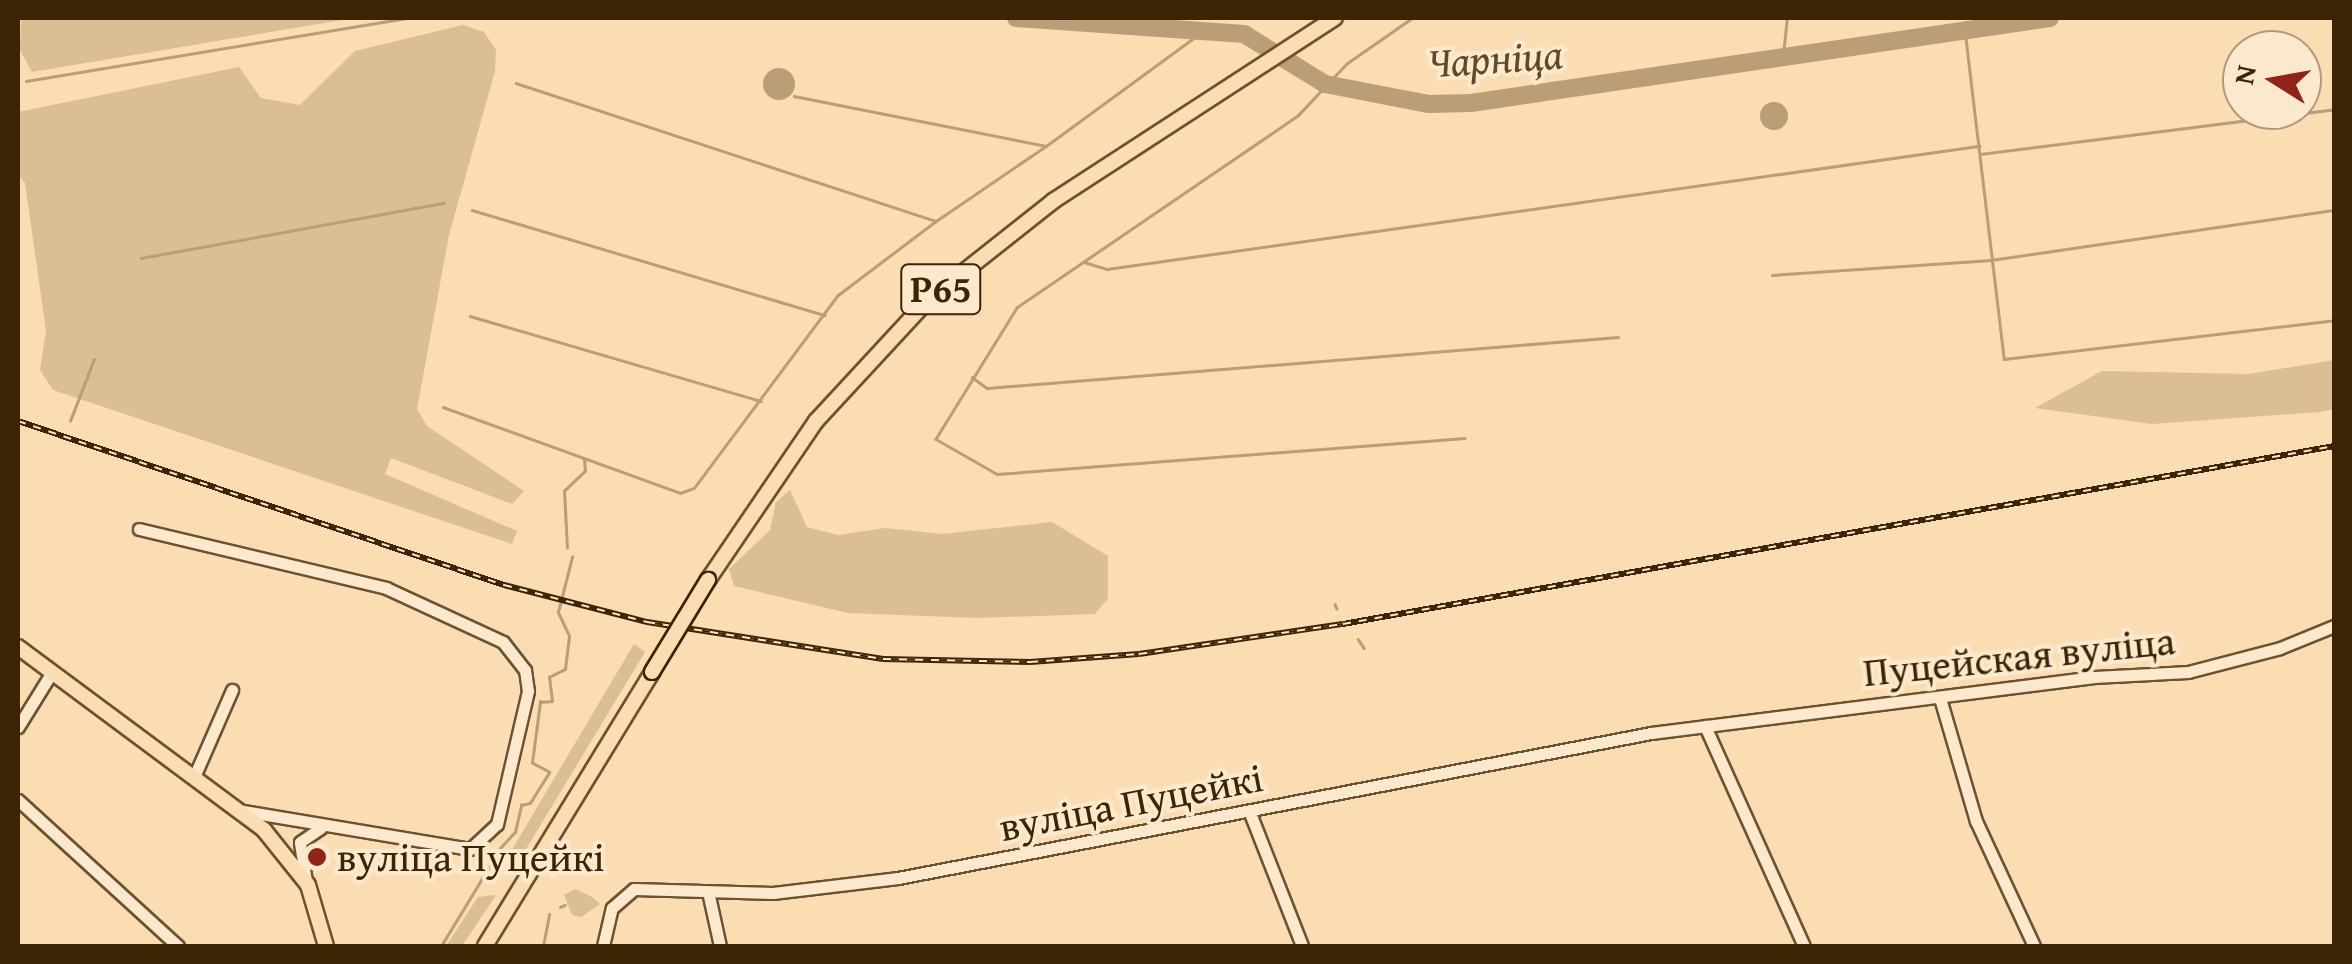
<!DOCTYPE html>
<html>
<head>
<meta charset="utf-8">
<style>
	body { margin:0 }
	#map { position:relative; width:2352px; height:964px; overflow:hidden; background:#faddb2; font-family:"Gentium Book Plus",serif }
	div>[style] { position:absolute }
	.green>* { inset:0; background:#dabe94 }
	.water>* { inset:0; background:#b99e77 }
	.round { border-radius:50% }
	.stream>* { height:2.5px; margin:-1.25px; padding:0 1.25px; transform-origin:1.25px; border-radius:1.25px; background:#b99e77 }
	.river>* { height:18px; margin:-9px; padding:0 9px; transform-origin:9px; border-radius:9px; background:#b99e77 }
	.roads { filter:drop-shadow(2px 0 #6c5230) drop-shadow(-2px 0 #6c5230) drop-shadow(0 2px #6c5230) drop-shadow(0 -2px #6c5230) }
	.minor>* { height:11px; margin:-5.5px; padding:0 5.5px; transform-origin:5.5px; border-radius:5.5px; background:#fce9cd }
	.major>* { height:14px; margin:-7px; padding:0 7px; transform-origin:7px; border-radius:7px; background:#faddb2 }
	.rail>* { height:6px; margin-top:-3px; transform-origin:0; background:repeating-linear-gradient(90deg,#fce9cd 0 8px,#3c2404 0 16px); box-sizing:border-box; border-block:2px solid #3c2404 }
	.bridges { filter:drop-shadow(2px 0 #3c2404) drop-shadow(-2px 0 #3c2404) drop-shadow(0 2px #3c2404) drop-shadow(0 -2px #3c2404) }
	.major-bridge>* { height:14px; margin:-7px; padding:0 7px; transform-origin:7px; border-radius:7px; background:#faddb2 }
	.dots>* { width:28px; height:28px; translate:-50% -50%; box-sizing:border-box; border:5px solid #fce9cd; border-radius:50% }
	span { translate:-50% -50%; white-space:nowrap; text-align:center; line-height:1.15; -webkit-text-stroke:8px #fce9cd; paint-order:stroke }
	.shield-label span { padding:2px 8px; background:#fce9cd; border:2px solid; border-radius:8px; -webkit-text-stroke-width:0 }
	.shield-label { font-size:38px; color:#3c2404; font-weight:700 }
	.street-label { font-size:40px; color:#3c2404 }
	.poi-label { font-size:40px; color:#3c2404 }
	.left { translate:0 -50%; text-align:left }
	.water-label { font-size:42px; color:#624926; font-style:italic }
	.frame { position:absolute; inset:0; border:20px solid #3c2404; pointer-events:none }
	.north { position:absolute; left:2222px; top:30px; width:100px; height:100px; box-sizing:border-box; background:#fce9cd; border:2px solid #af9a7d; border-radius:50%; rotate:281deg; font-size:28px; font-weight:700; line-height:40px; text-align:center; color:#3c2404 }
	.north::after { content:''; display:block; margin:auto; width:35px; height:45px; background:#8f2418; clip-path:polygon(50% 0,100% 100%,50% 72%,0 100%) }
</style>
</head>
<body>
<div id="map">
	<div class="green">
		<i style="clip-path:polygon(21px 18px,354px 18px,32px 72px,20px 50px)"></i>
		<i style="clip-path:polygon(463px 25px,484px 32px,496px 50px,495px 71px,449px 235px,417px 409px,427px 426px,524px 491px,512px 504px,391px 458px,385px 474px,517px 531px,512px 544px,53px 390px,40px 370px,46px 331px,25px 183px,18px 174px,18px 112px,239px 67px,261px 98px,300px 105px,355px 51px)"></i>
		<i style="clip-path:polygon(2334px 360px,2334px 409px,2320px 412px,2152px 424px,2035px 408px,2102px 371px,2249px 374px)"></i>
		<i style="clip-path:polygon(790px 490px,807px 527px,838px 535px,885px 528px,942px 534px,1052px 522px,1108px 556px,1108px 598px,1095px 614px,977px 618px,848px 613px,734px 586px,729px 569px,770px 530px,776px 502px)"></i>
		<i style="clip-path:polygon(634px 644px,645px 652px,520px 859px,510px 853px)"></i>
		<i style="clip-path:polygon(575px 889px,592px 897px,600px 904px,581px 917px,572px 915px,564px 895px)"></i>
		<i style="clip-path:polygon(496px 895px,462px 946px,446px 946px,478px 897px)"></i>
	</div>
	<div class="water">
		<i class="round" style="left:763px;top:68px;width:32px;height:32px"></i>
		<i class="round" style="left:1760px;top:102px;width:28px;height:28px"></i>
	</div>
	<div class="stream">
		<i style="left:1413px;top:18px;width:80px;rotate:145.1deg"></i>
		<i style="left:1347px;top:64px;width:71px;rotate:133.3deg"></i>
		<i style="left:1298px;top:116px;width:340px;rotate:145.7deg"></i>
		<i style="left:1017px;top:308px;width:154px;rotate:121.7deg"></i>
		<i style="left:936px;top:439px;width:70px;rotate:29.8deg"></i>
		<i style="left:997px;top:474px;width:469px;rotate:-4.4deg"></i>
		<i style="left:1965px;top:30px;width:331px;rotate:83.2deg"></i>
		<i style="left:2004px;top:359px;width:332px;rotate:-6.7deg"></i>
		<i style="left:1783px;top:55px;width:37px;rotate:-84deg"></i>
		<i style="left:26px;top:81px;width:387px;rotate:-9.4deg"></i>
		<i style="left:516px;top:83px;width:442px;rotate:18.2deg"></i>
		<i style="left:936px;top:221px;width:133px;rotate:-34.3deg"></i>
		<i style="left:794px;top:96px;width:257px;rotate:11.2deg"></i>
		<i style="left:1046px;top:146px;width:193px;rotate:-36.2deg"></i>
		<i style="left:1980px;top:154px;width:357px;rotate:-7.2deg"></i>
		<i style="left:472px;top:210px;width:368px;rotate:16.6deg"></i>
		<i style="left:141px;top:258px;width:308px;rotate:-10.3deg"></i>
		<i style="left:1084px;top:262px;width:24px;rotate:17deg"></i>
		<i style="left:1107px;top:269px;width:881px;rotate:-8.03deg"></i>
		<i style="left:1772px;top:275px;width:220px;rotate:-3.9deg"></i>
		<i style="left:1991px;top:260px;width:347px;rotate:-8.3deg"></i>
		<i style="left:470px;top:316px;width:303px;rotate:16.3deg"></i>
		<i style="left:972px;top:377px;width:19px;rotate:36deg"></i>
		<i style="left:987px;top:388px;width:633px;rotate:-4.62deg"></i>
		<i style="left:443px;top:407px;width:252px;rotate:19.9deg"></i>
		<i style="left:680px;top:493px;width:15px;rotate:-20deg"></i>
		<i style="left:694px;top:488px;width:241px;rotate:-53.3deg"></i>
		<i style="left:838px;top:295px;width:123px;rotate:-37.1deg"></i>
		<i style="left:70px;top:421px;width:66px;rotate:-68.8deg"></i>
		<i style="left:567px;top:548px;width:57px;rotate:-93deg"></i>
		<i style="left:564px;top:491px;width:29px;rotate:-44deg"></i>
		<i style="left:585px;top:471px;width:11px;rotate:-95deg"></i>
		<i style="left:1335px;top:604px;width:5px;rotate:68deg"></i>
		<i style="left:1358px;top:639px;width:11px;rotate:56deg"></i>
		<i style="left:500px;top:848px;width:22px;rotate:-47deg"></i>
		<i style="left:515px;top:832px;width:28px;rotate:-77deg"></i>
		<i style="left:521px;top:805px;width:9px;rotate:-13deg"></i>
		<i style="left:530px;top:803px;width:36px;rotate:-58deg"></i>
		<i style="left:549px;top:772px;width:19px;rotate:-152deg"></i>
		<i style="left:532px;top:763px;width:62px;rotate:-82.5deg"></i>
		<i style="left:540px;top:702px;width:12px;rotate:-5deg"></i>
		<i style="left:552px;top:701px;width:24px;rotate:-97deg"></i>
		<i style="left:549px;top:677px;width:18px;rotate:-27deg"></i>
		<i style="left:565px;top:669px;width:33px;rotate:-83deg"></i>
		<i style="left:569px;top:636px;width:26px;rotate:-115deg"></i>
		<i style="left:558px;top:612px;width:57px;rotate:-75.7deg"></i>
		<i style="left:560px;top:907px;width:5px;rotate:-22deg"></i>
		<i style="left:441px;top:946px;width:98px;rotate:-58.7deg"></i>
		<i style="left:543px;top:946px;width:32px;rotate:-79deg"></i>
	</div>
	<div class="river">
		<i style="left:1016px;top:18px;width:229px;rotate:4deg"></i>
		<i style="left:1244px;top:34px;width:95px;rotate:31.7deg"></i>
		<i style="left:1325px;top:84px;width:106px;rotate:10.9deg"></i>
		<i style="left:1429px;top:104px;width:42px;rotate:-1.4deg"></i>
		<i style="left:1471px;top:103px;width:585px;rotate:-8.35deg"></i>
	</div>
	<div class="roads">
		<div class="minor">
			<i style="left:139px;top:529px;width:254px;rotate:13.4deg"></i>
			<i style="left:386px;top:588px;width:129px;rotate:24.8deg"></i>
			<i style="left:503px;top:642px;width:36px;rotate:52deg"></i>
			<i style="left:525px;top:670px;width:21px;rotate:82deg"></i>
			<i style="left:528px;top:691px;width:137px;rotate:103.1deg"></i>
			<i style="left:497px;top:824px;width:37px;rotate:137deg"></i>
			<i style="left:470px;top:849px;width:230px;rotate:-170.5deg"></i>
			<i style="left:1940px;top:698px;width:128px;rotate:73.7deg"></i>
			<i style="left:1976px;top:821px;width:138px;rotate:65.1deg"></i>
			<i style="left:1705px;top:726px;width:241px;rotate:65.8deg"></i>
			<i style="left:18px;top:727px;width:65px;rotate:-58.3deg"></i>
			<i style="left:194px;top:777px;width:95px;rotate:-66.4deg"></i>
			<i style="left:18px;top:800px;width:217px;rotate:42.4deg"></i>
			<i style="left:1250px;top:813px;width:143px;rotate:68.6deg"></i>
			<i style="left:306px;top:881px;width:39px;rotate:-99deg"></i>
			<i style="left:300px;top:842px;width:25px;rotate:-34deg"></i>
			<i style="left:709px;top:896px;width:51px;rotate:77.6deg"></i>
			<i style="left:603px;top:946px;width:39px;rotate:-77deg"></i>
			<i style="left:612px;top:908px;width:29px;rotate:-41deg"></i>
			<i style="left:634px;top:889px;width:139px;rotate:1.6deg"></i>
			<i style="left:773px;top:893px;width:126px;rotate:-6.8deg"></i>
			<i style="left:898px;top:878px;width:767px;rotate:-10.9deg"></i>
			<i style="left:1651px;top:733px;width:447px;rotate:-7.2deg"></i>
			<i style="left:2094px;top:677px;width:94px;rotate:-3deg"></i>
			<i style="left:2188px;top:672px;width:95px;rotate:-14.6deg"></i>
			<i style="left:2280px;top:648px;width:58px;rotate:-22.2deg"></i>
		</div>
		<div class="major">
			<i style="left:708px;top:580px;width:192px;rotate:-55.8deg"></i>
			<i style="left:816px;top:421px;width:163px;rotate:-47.2deg"></i>
			<i style="left:927px;top:301px;width:161px;rotate:-38.4deg"></i>
			<i style="left:1053px;top:201px;width:336px;rotate:-33deg"></i>
			<i style="left:18px;top:647px;width:307px;rotate:36.6deg"></i>
			<i style="left:264px;top:830px;width:70px;rotate:51.3deg"></i>
			<i style="left:308px;top:885px;width:64px;rotate:73.6deg"></i>
			<i style="left:485px;top:946px;width:321px;rotate:-58.6deg"></i>
		</div>
	</div>
	<div class="rail">
		<i style="left:18px;top:421px;width:513px;rotate:18.65deg"></i>
		<i style="left:504px;top:585px;width:148px;rotate:14.5deg"></i>
		<i style="left:647px;top:622px;width:239px;rotate:8.9deg"></i>
		<i style="left:883px;top:659px;width:147px;rotate:1.2deg"></i>
		<i style="left:1030px;top:662px;width:109px;rotate:-4.2deg"></i>
		<i style="left:1139px;top:654px;width:206px;rotate:-8.4deg"></i>
		<i style="left:1343px;top:624px;width:1007px;rotate:-10.18deg"></i>
	</div>
	<div class="bridges">
		<div class="major-bridge">
			<i style="left:652px;top:672px;width:108px;rotate:-58.7deg"></i>
		</div>
	</div>
	<div class="dots">
		<i style="left:317px;top:857px;background:#8f2418"></i>
	</div>
	<div class="shield-label">
		<span style="left:941px;top:289px">Р65</span>
	</div>
	<div class="street-label">
		<span style="left:2019px;top:656px;rotate:-6deg">Пуцейская вуліца</span>
		<span style="left:1131px;top:802px;rotate:-11deg">вуліца Пуцейкі</span>
	</div>
	<div class="poi-label">
		<span class="left" style="left:337px;top:857px">вуліца Пуцейкі</span>
	</div>
	<div class="water-label">
		<span style="left:1495px;top:58px;rotate:-4deg">Чарніца</span>
	</div>
	<div class="frame"></div>
	<div class="north">N</div>
</div>
</body>
</html>
